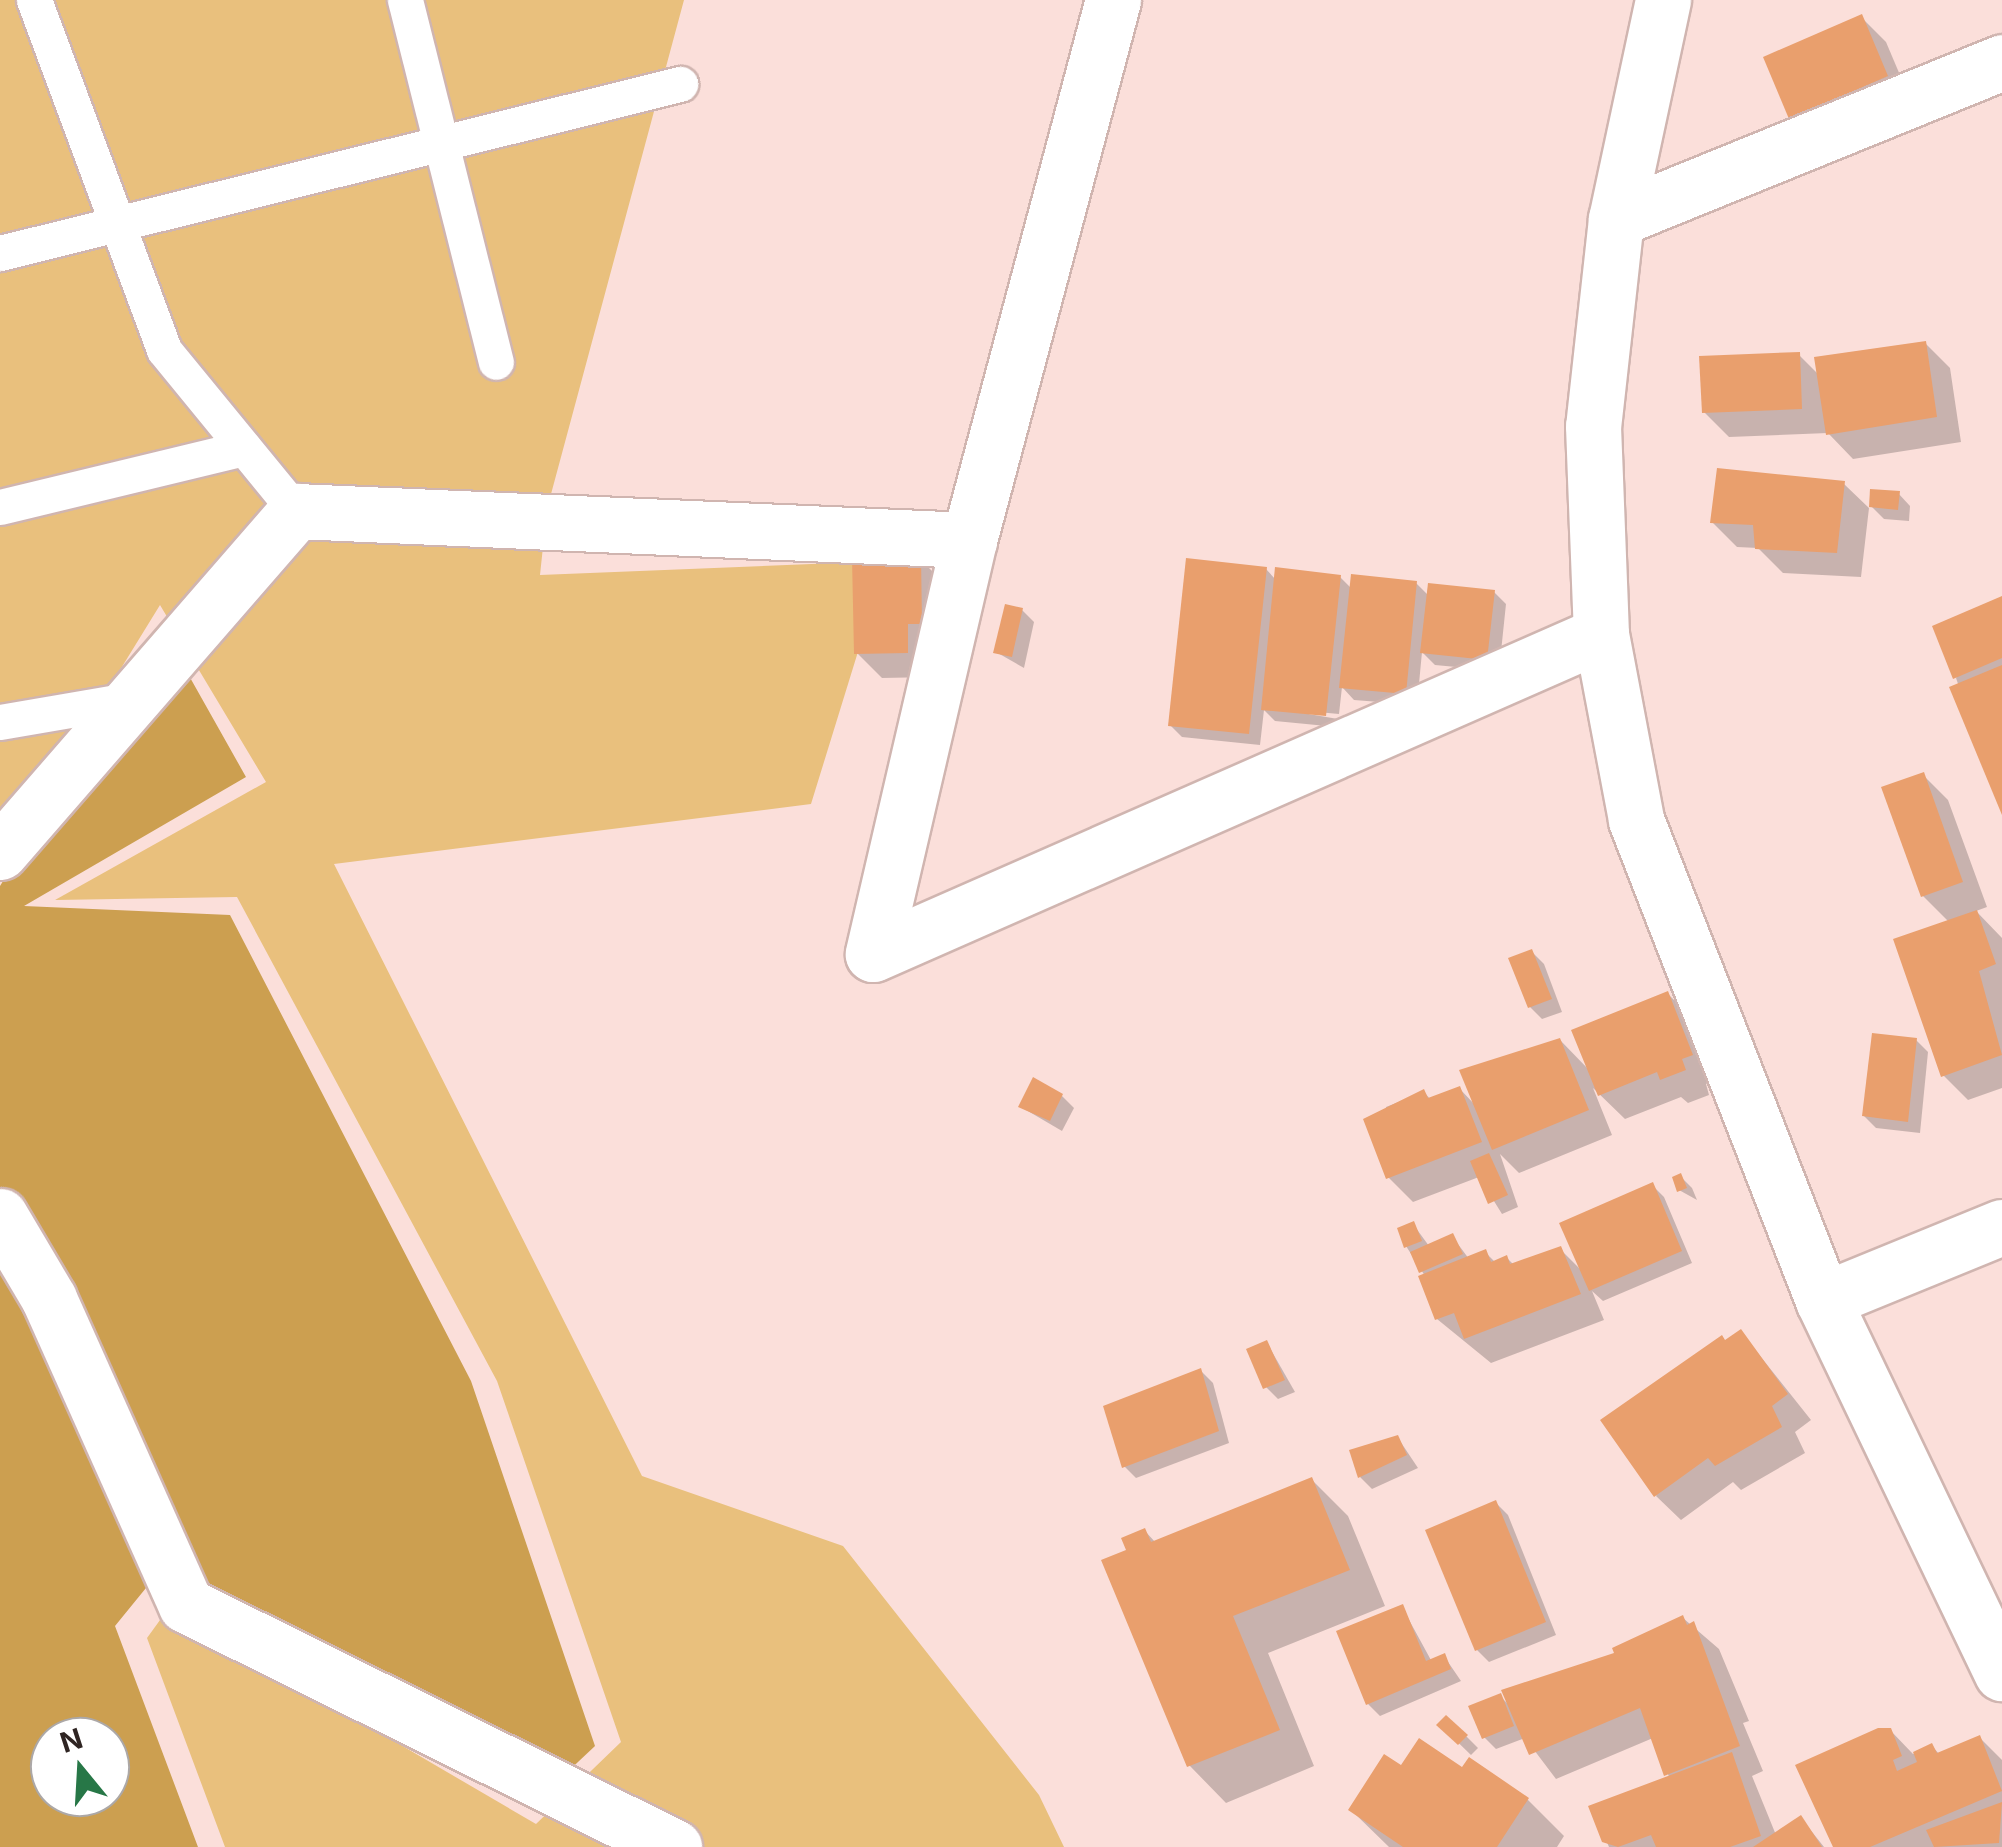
<!DOCTYPE html>
<html>
<head>
<meta charset="utf-8">
<style>
	body { margin:0 }
	#map { position:relative; width:2002px; height:1847px; overflow:hidden; background:#fbdfda; font-family:Inter,sans-serif }
	div>[style] { position:absolute }
	.green>* { inset:0; background:#e9c07d }
	.forest>* { inset:0; background:#cc9f50 }
	.shadow>* { inset:0; background:#0003 }
	.building>* { inset:0; background:#e99f6d }
	.roads { filter:drop-shadow(2px 0 #d0b5b0) drop-shadow(-2px 0 #d0b5b0) drop-shadow(0 2px #d0b5b0) drop-shadow(0 -2px #d0b5b0) }
	.service>* { height:35px; margin:-17.5px; padding:0 17.5px; transform-origin:17.5px; border-radius:17.5px; background:#fff }
	.minor>* { height:55px; margin:-27.5px; padding:0 27.5px; transform-origin:27.5px; border-radius:27.5px; background:#fff }
	span { translate:-50% -50%; white-space:nowrap; text-align:center; line-height:1.15; -webkit-text-stroke:9px #fff; paint-order:stroke }
	.north { position:absolute; left:30px; top:1717px; width:100px; height:100px; box-sizing:border-box; background:#fff; border:2px solid #aca8a7; border-radius:50%; rotate:342deg; font-size:28px; font-weight:700; line-height:40px; text-align:center; color:#2f2523 }
	.north::after { content:''; display:block; margin:auto; width:35px; height:45px; background:#277747; clip-path:polygon(50% 0,100% 100%,50% 72%,0 100%) }
</style>
</head>
<body>
<div id="map">
	<div class="green">
		<i style="clip-path:polygon(0 0,684px 0,547px 509px,540px 575px,886px 561px,811px 804px,334px 864px,642px 1476px,843px 1546px,1039px 1795px,1064px 1847px,225px 1847px,147px 1638px,168px 1609px,536px 1824px,621px 1742px,497px 1381px,237px 897px,55px 900px,266px 782px,160px 605px,0 865px)"></i>
	</div>
	<div class="forest">
		<i style="clip-path:polygon(evenodd,161px 626px,246px 777px,24px 906px,230px 915px,471px 1381px,595px 1746px,544px 1794px,159px 1572px,115px 1626px,198px 1847px,0 1847px,0 886px,161px 626px,50px 1737px,110px 1737px,110px 1797px,50px 1797px,50px 1737px)"></i>
	</div>
	<div class="shadow">
		<i style="clip-path:polygon(1861px 17px,1886px 42px,1911px 101px,1816px 143px,1791px 118px)"></i>
		<i style="clip-path:polygon(1925px 343px,1950px 368px,1961px 442px,1853px 459px,1828px 433px,1729px 437px,1704px 412px,1799px 355px,1819px 375px)"></i>
		<i style="clip-path:polygon(1844px 484px,1869px 508px,1861px 577px,1783px 573px,1758px 548px,1737px 547px,1712px 522px)"></i>
		<i style="clip-path:polygon(1898px 493px,1910px 506px,1909px 521px,1884px 519px,1872px 507px)"></i>
		<i style="clip-path:polygon(920px 559px,945px 584px,932px 677px,882px 678px,857px 653px)"></i>
		<i style="clip-path:polygon(1266px 569px,1276px 580px,1340px 577px,1352px 589px,1416px 583px,1429px 596px,1494px 592px,1506px 604px,1499px 671px,1435px 665px,1422px 652px,1417px 705px,1354px 700px,1342px 687px,1339px 714px,1273px 708px,1338px 719px,1337px 727px,1275px 721px,1264px 710px,1260px 745px,1182px 737px,1170px 725px)"></i>
		<i style="clip-path:polygon(2002px 598px,2002px 809px,1956px 678px)"></i>
		<i style="clip-path:polygon(1022px 610px,1034px 622px,1024px 668px,996px 652px)"></i>
		<i style="clip-path:polygon(1923px 775px,1948px 800px,1987px 907px,1976px 911px,2002px 938px,2002px 1088px,1968px 1100px,1943px 1075px,1949px 922px,1923px 896px)"></i>
		<i style="clip-path:polygon(1532px 952px,1544px 964px,1562px 1012px,1542px 1019px,1530px 1007px)"></i>
		<i style="clip-path:polygon(1668px 994px,1693px 1019px,1716px 1080px,1706px 1084px,1709px 1095px,1688px 1103px,1681px 1097px,1625px 1119px,1593px 1088px,1612px 1135px,1519px 1173px,1500px 1154px,1518px 1207px,1502px 1214px,1479px 1177px,1413px 1202px,1388px 1177px,1386px 1107px,1424px 1092px,1431px 1100px,1459px 1088px,1476px 1106px,1462px 1072px,1560px 1040px,1591px 1072px)"></i>
		<i style="clip-path:polygon(1916px 1040px,1928px 1052px,1920px 1133px,1876px 1128px,1864px 1116px)"></i>
		<i style="clip-path:polygon(1062px 1096px,1074px 1108px,1062px 1131px,1021px 1107px)"></i>
		<i style="clip-path:polygon(1680px 1176px,1692px 1188px,1697px 1200px,1679px 1190px)"></i>
		<i style="clip-path:polygon(1652px 1185px,1664px 1197px,1692px 1263px,1603px 1301px,1592px 1291px,1604px 1320px,1491px 1363px,1437px 1319px,1425px 1276px,1406px 1246px,1413px 1224px,1429px 1246px,1452px 1236px,1469px 1259px,1485px 1252px,1496px 1263px,1507px 1258px,1514px 1265px,1560px 1249px,1582px 1271px)"></i>
		<i style="clip-path:polygon(1741px 1332px,1811px 1420px,1795px 1432px,1805px 1453px,1741px 1490px,1733px 1482px,1681px 1520px,1656px 1496px)"></i>
		<i style="clip-path:polygon(1267px 1343px,1295px 1392px,1278px 1399px,1266px 1387px)"></i>
		<i style="clip-path:polygon(1201px 1371px,1213px 1383px,1229px 1443px,1136px 1478px,1124px 1466px)"></i>
		<i style="clip-path:polygon(1398px 1438px,1418px 1468px,1372px 1489px,1360px 1477px)"></i>
		<i style="clip-path:polygon(1311px 1479px,1348px 1516px,1385px 1606px,1268px 1653px,1314px 1766px,1226px 1803px,1190px 1766px,1105px 1562px,1129px 1551px,1145px 1531px,1156px 1543px)"></i>
		<i style="clip-path:polygon(1496px 1503px,1508px 1515px,1556px 1635px,1489px 1662px,1477px 1650px)"></i>
		<i style="clip-path:polygon(1402px 1607px,1432px 1662px,1444px 1656px,1461px 1681px,1380px 1716px,1368px 1704px)"></i>
		<i style="clip-path:polygon(1683px 1618px,1719px 1649px,1749px 1721px,1743px 1723px,1763px 1771px,1752px 1776px,1776px 1835px,1801px 1818px,1824px 1847px,1609px 1847px,1592px 1808px,1670px 1779px,1653px 1738px,1556px 1779px,1525px 1738px,1496px 1749px,1484px 1737px,1500px 1696px,1511px 1707px)"></i>
		<i style="clip-path:polygon(1440px 1725px,1466px 1736px,1478px 1748px,1471px 1755px)"></i>
		<i style="clip-path:polygon(1890px 1730px,1913px 1754px,1932px 1746px,1940px 1755px,1980px 1738px,2002px 1760px,2002px 1847px,1836px 1847px)"></i>
		<i style="clip-path:polygon(1470px 1761px,1528px 1800px,1564px 1836px,1557px 1847px,1389px 1847px,1351px 1810px,1402px 1768px,1463px 1771px)"></i>
	</div>
	<div class="building">
		<i style="clip-path:polygon(1862px 14px,1888px 76px,1789px 119px,1763px 57px)"></i>
		<i style="clip-path:polygon(1926px 341px,1937px 417px,1826px 435px,1814px 357px)"></i>
		<i style="clip-path:polygon(1800px 352px,1802px 409px,1702px 413px,1699px 356px)"></i>
		<i style="clip-path:polygon(1717px 468px,1845px 481px,1837px 553px,1755px 549px,1753px 525px,1710px 523px)"></i>
		<i style="clip-path:polygon(1870px 489px,1900px 491px,1898px 510px,1869px 507px)"></i>
		<i style="clip-path:polygon(921px 556px,922px 624px,908px 624px,908px 653px,854px 654px,852px 558px)"></i>
		<i style="clip-path:polygon(1186px 558px,1267px 567px,1249px 734px,1168px 726px)"></i>
		<i style="clip-path:polygon(1275px 567px,1341px 575px,1326px 716px,1261px 710px)"></i>
		<i style="clip-path:polygon(1351px 574px,1417px 581px,1406px 694px,1339px 688px)"></i>
		<i style="clip-path:polygon(1428px 583px,1495px 590px,1487px 660px,1420px 653px)"></i>
		<i style="clip-path:polygon(2002px 596px,2002px 658px,1953px 679px,1932px 626px)"></i>
		<i style="clip-path:polygon(1005px 604px,1023px 608px,1012px 657px,993px 653px)"></i>
		<i style="clip-path:polygon(2002px 665px,2002px 815px,1949px 687px)"></i>
		<i style="clip-path:polygon(1924px 772px,1963px 882px,1921px 897px,1881px 787px)"></i>
		<i style="clip-path:polygon(1977px 910px,1996px 964px,1979px 971px,2002px 1055px,1941px 1077px,1893px 939px)"></i>
		<i style="clip-path:polygon(1532px 949px,1552px 999px,1528px 1008px,1508px 958px)"></i>
		<i style="clip-path:polygon(1668px 991px,1693px 1055px,1682px 1059px,1686px 1070px,1660px 1080px,1657px 1072px,1598px 1096px,1571px 1030px)"></i>
		<i style="clip-path:polygon(1872px 1033px,1917px 1038px,1908px 1122px,1862px 1116px)"></i>
		<i style="clip-path:polygon(1560px 1038px,1589px 1110px,1492px 1150px,1459px 1070px)"></i>
		<i style="clip-path:polygon(1033px 1077px,1063px 1094px,1050px 1121px,1018px 1107px)"></i>
		<i style="clip-path:polygon(1460px 1086px,1482px 1142px,1386px 1179px,1363px 1119px,1424px 1089px,1428px 1098px)"></i>
		<i style="clip-path:polygon(1489px 1153px,1508px 1195px,1488px 1204px,1470px 1161px)"></i>
		<i style="clip-path:polygon(1681px 1173px,1687px 1188px,1677px 1192px,1672px 1177px)"></i>
		<i style="clip-path:polygon(1653px 1182px,1682px 1251px,1589px 1291px,1559px 1223px)"></i>
		<i style="clip-path:polygon(1414px 1221px,1422px 1241px,1404px 1248px,1397px 1228px)"></i>
		<i style="clip-path:polygon(1453px 1233px,1463px 1254px,1419px 1273px,1410px 1252px)"></i>
		<i style="clip-path:polygon(1561px 1246px,1581px 1294px,1464px 1339px,1454px 1313px,1435px 1320px,1418px 1276px,1486px 1249px,1491px 1262px,1507px 1255px,1510px 1264px)"></i>
		<i style="clip-path:polygon(1741px 1329px,1788px 1394px,1772px 1406px,1782px 1427px,1715px 1466px,1708px 1458px,1654px 1497px,1600px 1420px,1722px 1335px,1725px 1340px)"></i>
		<i style="clip-path:polygon(1267px 1340px,1285px 1380px,1263px 1389px,1246px 1349px)"></i>
		<i style="clip-path:polygon(1201px 1368px,1219px 1431px,1122px 1468px,1103px 1406px)"></i>
		<i style="clip-path:polygon(1398px 1435px,1407px 1455px,1358px 1478px,1349px 1450px)"></i>
		<i style="clip-path:polygon(1312px 1477px,1350px 1570px,1233px 1616px,1280px 1730px,1187px 1767px,1101px 1560px,1126px 1550px,1121px 1538px,1145px 1528px,1151px 1542px)"></i>
		<i style="clip-path:polygon(1496px 1500px,1546px 1622px,1475px 1651px,1425px 1530px)"></i>
		<i style="clip-path:polygon(1403px 1604px,1426px 1661px,1445px 1653px,1451px 1669px,1366px 1705px,1336px 1631px)"></i>
		<i style="clip-path:polygon(1683px 1615px,1687px 1625px,1694px 1621px,1740px 1746px,1664px 1776px,1640px 1708px,1529px 1755px,1501px 1690px,1614px 1653px,1612px 1648px)"></i>
		<i style="clip-path:polygon(1501px 1693px,1514px 1726px,1482px 1739px,1468px 1706px)"></i>
		<i style="clip-path:polygon(1446px 1715px,1468px 1735px,1458px 1745px,1436px 1725px)"></i>
		<i style="clip-path:polygon(1878px 1728px,1891px 1728px,1902px 1756px,1893px 1760px,1897px 1771px,1917px 1762px,1913px 1752px,1932px 1743px,1937px 1753px,1980px 1735px,2002px 1791px,1870px 1847px,1833px 1847px,1795px 1765px)"></i>
		<i style="clip-path:polygon(1419px 1738px,1462px 1767px,1469px 1757px,1529px 1798px,1497px 1847px,1403px 1847px,1348px 1810px,1384px 1754px,1401px 1765px)"></i>
		<i style="clip-path:polygon(1732px 1752px,1761px 1836px,1730px 1847px,1656px 1847px,1651px 1835px,1618px 1847px,1602px 1842px,1588px 1806px)"></i>
		<i style="clip-path:polygon(2002px 1802px,1999px 1843px,1934px 1847px,1926px 1830px)"></i>
		<i style="clip-path:polygon(1801px 1815px,1822px 1847px,1753px 1847px)"></i>
	</div>
	<div class="roads">
		<div class="service">
			<i style="left:34px;top:0;width:373px;rotate:69.6deg"></i>
			<i style="left:164px;top:350px;width:208px;rotate:50.7deg"></i>
			<i style="left:405px;top:0;width:373px;rotate:75.9deg"></i>
			<i style="left:0;top:253px;width:701px;rotate:-13.96deg"></i>
			<i style="left:0;top:507px;width:251px;rotate:-13.6deg"></i>
			<i style="left:0;top:722px;width:136px;rotate:-9.7deg"></i>
		</div>
		<div class="minor">
			<i style="left:1113px;top:0;width:559px;rotate:104.93deg"></i>
			<i style="left:969px;top:540px;width:425px;rotate:103.1deg"></i>
			<i style="left:873px;top:954px;width:795px;rotate:-23.73deg"></i>
			<i style="left:1663px;top:0;width:224px;rotate:102.1deg"></i>
			<i style="left:1616px;top:219px;width:208px;rotate:96.3deg"></i>
			<i style="left:1593px;top:426px;width:208px;rotate:87.8deg"></i>
			<i style="left:1601px;top:634px;width:189px;rotate:79.3deg"></i>
			<i style="left:1636px;top:820px;width:515px;rotate:68.71deg"></i>
			<i style="left:1823px;top:1300px;width:414px;rotate:64.4deg"></i>
			<i style="left:1616px;top:219px;width:417px;rotate:-22.1deg"></i>
			<i style="left:0;top:852px;width:452px;rotate:-49deg"></i>
			<i style="left:296px;top:511px;width:674px;rotate:2.47deg"></i>
			<i style="left:0;top:1216px;width:96px;rotate:59.4deg"></i>
			<i style="left:49px;top:1299px;width:335px;rotate:65.9deg"></i>
			<i style="left:186px;top:1605px;width:545px;rotate:26.38deg"></i>
			<i style="left:1823px;top:1300px;width:193px;rotate:-22.2deg"></i>
		</div>
	</div>
	<div class="north">N</div>
</div>
</body>
</html>
